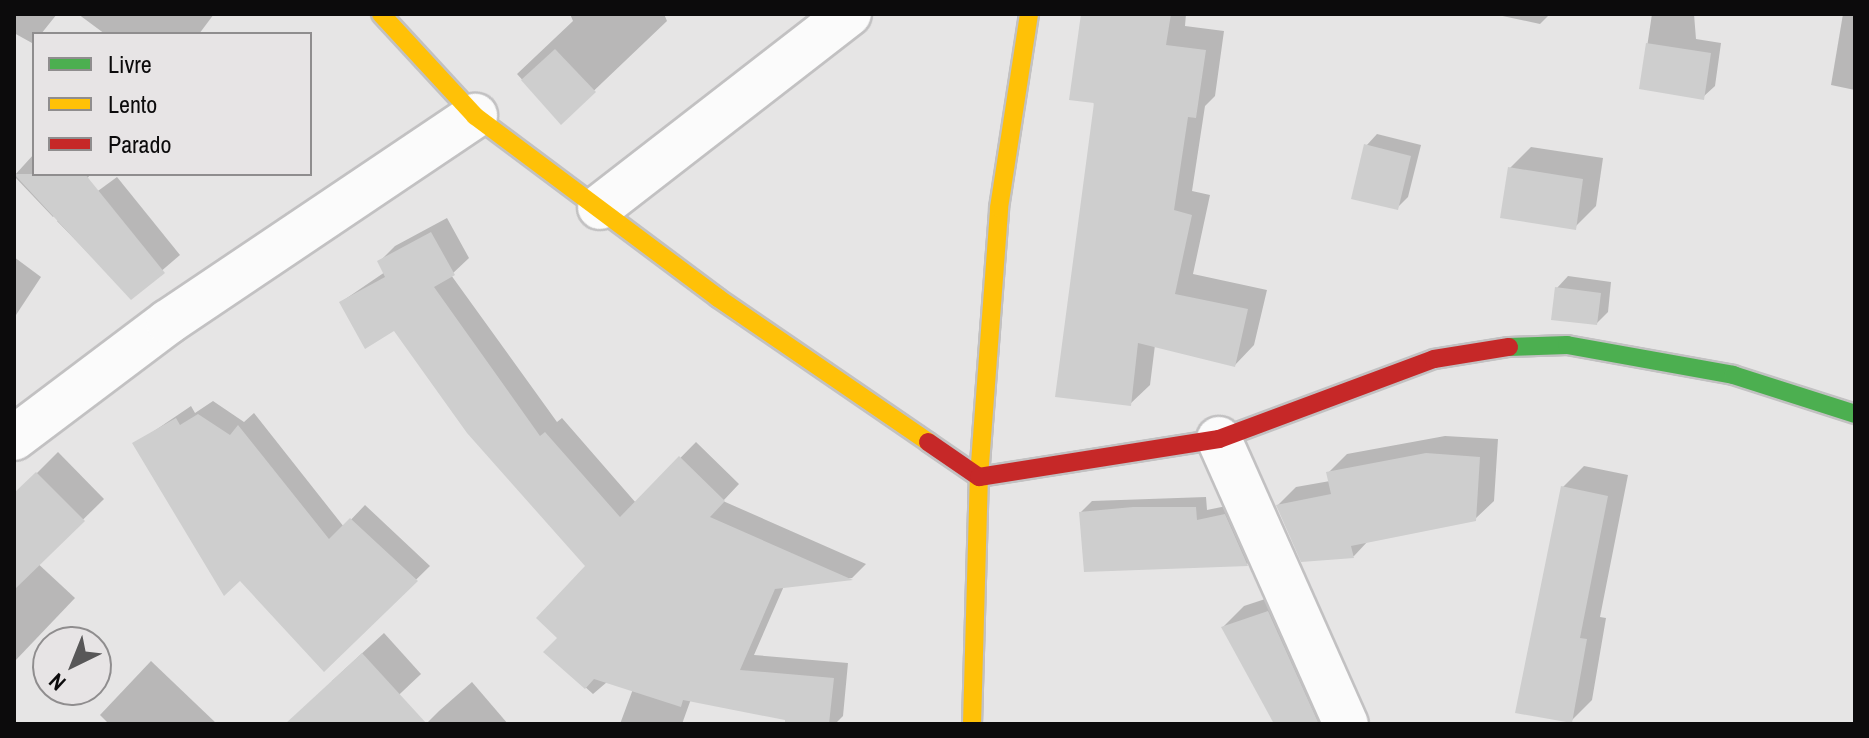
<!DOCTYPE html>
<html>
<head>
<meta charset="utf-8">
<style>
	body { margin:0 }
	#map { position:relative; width:1869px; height:738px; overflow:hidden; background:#e6e5e5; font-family:"Archivo Narrow",sans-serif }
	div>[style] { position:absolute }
	.shadow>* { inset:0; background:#0003 }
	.building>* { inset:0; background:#cecece }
	.roads { filter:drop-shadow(2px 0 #c2c1c2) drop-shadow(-2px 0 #c2c1c2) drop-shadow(0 2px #c2c1c2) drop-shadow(0 -2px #c2c1c2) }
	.street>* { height:44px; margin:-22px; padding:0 22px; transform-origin:22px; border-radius:22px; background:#fbfbfb }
	.fast>* { height:18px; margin:-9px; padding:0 9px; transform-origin:9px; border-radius:9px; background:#4caf50 }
	.slow>* { height:18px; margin:-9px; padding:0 9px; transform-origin:9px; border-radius:9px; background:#ffc107 }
	.jam>* { height:18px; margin:-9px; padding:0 9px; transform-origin:9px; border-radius:9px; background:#c62828 }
	span { translate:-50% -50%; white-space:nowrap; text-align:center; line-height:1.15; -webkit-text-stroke:7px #e7e4e5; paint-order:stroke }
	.frame { position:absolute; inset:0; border:16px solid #0c0b0c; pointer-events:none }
	.legend { position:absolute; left:32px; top:32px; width:280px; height:144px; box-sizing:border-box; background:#e7e4e5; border:2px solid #8f8d8e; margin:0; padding:10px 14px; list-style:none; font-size:24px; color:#0c0b0c }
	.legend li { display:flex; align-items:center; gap:16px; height:40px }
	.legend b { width:40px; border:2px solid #8f8d8e }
	.north { position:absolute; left:32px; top:626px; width:80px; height:80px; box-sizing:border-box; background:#e7e4e5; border:2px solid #8f8d8e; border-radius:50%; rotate:223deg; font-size:22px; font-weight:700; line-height:32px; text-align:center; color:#0c0b0c }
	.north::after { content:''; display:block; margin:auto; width:28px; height:36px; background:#585758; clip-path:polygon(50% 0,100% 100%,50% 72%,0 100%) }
</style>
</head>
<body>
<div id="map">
	<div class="shadow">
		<i style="clip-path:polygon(14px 14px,57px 14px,41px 34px,34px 34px,32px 43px,14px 33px)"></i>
		<i style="clip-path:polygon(78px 14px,214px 14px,199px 34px,105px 34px)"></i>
		<i style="clip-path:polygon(570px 14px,664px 14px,667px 21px,561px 122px,517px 74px,573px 21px)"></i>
		<i style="clip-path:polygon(1083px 14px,1186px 14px,1185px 26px,1224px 31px,1215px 96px,1205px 106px,1192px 191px,1210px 195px,1193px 274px,1267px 290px,1254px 345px,1235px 365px,1155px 345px,1150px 385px,1130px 404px)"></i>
		<i style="clip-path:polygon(1493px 14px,1550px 14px,1540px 24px)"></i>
		<i style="clip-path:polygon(1652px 14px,1694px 14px,1696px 39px,1721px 43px,1715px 86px,1703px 97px,1641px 87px)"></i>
		<i style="clip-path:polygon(1843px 14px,1855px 14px,1855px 90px,1831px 85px)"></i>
		<i style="clip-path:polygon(1377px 134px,1421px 145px,1408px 197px,1397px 208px,1366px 146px)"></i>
		<i style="clip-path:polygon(1531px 147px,1603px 158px,1596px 206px,1575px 227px,1510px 168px)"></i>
		<i style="clip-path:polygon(34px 154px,34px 174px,91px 174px,53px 217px,14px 176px)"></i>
		<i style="clip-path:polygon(117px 177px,180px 255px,131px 297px,57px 221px)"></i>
		<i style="clip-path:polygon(447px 218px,469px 258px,451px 275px,557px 422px,562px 418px,636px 503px,696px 442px,739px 484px,723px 501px,866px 564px,852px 578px,784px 586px,754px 655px,848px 663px,843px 716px,835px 724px,787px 724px,787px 718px,691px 699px,682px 724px,620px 724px,649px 646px,593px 694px,546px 652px,559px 638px,588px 566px,394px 328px,341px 302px,385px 272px,379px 262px,395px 246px)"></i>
		<i style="clip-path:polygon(14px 257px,41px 277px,14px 318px)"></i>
		<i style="clip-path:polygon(1568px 276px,1611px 282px,1608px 312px,1597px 323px,1557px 288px)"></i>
		<i style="clip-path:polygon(213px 401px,244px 422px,254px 413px,344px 527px,365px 505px,430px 566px,325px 669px,135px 444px,191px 406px,195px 413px)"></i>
		<i style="clip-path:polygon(1445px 436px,1498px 439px,1494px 501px,1475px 519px,1369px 540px,1354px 556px,1302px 560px,1278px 505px,1296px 487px,1330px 481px,1328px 473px,1347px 454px)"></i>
		<i style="clip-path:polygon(58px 452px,104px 499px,47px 555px,14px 521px,14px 496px)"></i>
		<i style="clip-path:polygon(1584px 466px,1628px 475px,1600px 617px,1606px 618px,1592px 700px,1571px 721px,1563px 487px)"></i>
		<i style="clip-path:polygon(1206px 497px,1207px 510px,1236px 504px,1258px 553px,1247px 564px,1086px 570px,1081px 512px,1092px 501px)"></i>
		<i style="clip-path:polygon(34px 560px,75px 598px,14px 662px,14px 581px)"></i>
		<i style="clip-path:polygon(1289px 591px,1333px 724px,1276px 724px,1223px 627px,1244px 606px)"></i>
		<i style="clip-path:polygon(384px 633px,421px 674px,368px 724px,331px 724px,332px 681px)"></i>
		<i style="clip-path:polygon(151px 661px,217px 724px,109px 724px,100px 715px)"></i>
		<i style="clip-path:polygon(472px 682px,508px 724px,426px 724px,439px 711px)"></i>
	</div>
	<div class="building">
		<i style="clip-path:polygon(1081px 14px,1171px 14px,1166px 45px,1206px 50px,1196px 118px,1188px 117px,1174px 210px,1192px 215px,1175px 294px,1248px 309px,1235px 367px,1138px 343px,1131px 406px,1055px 397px,1094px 103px,1069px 100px)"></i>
		<i style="clip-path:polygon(1646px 43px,1711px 53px,1704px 100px,1639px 89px)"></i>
		<i style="clip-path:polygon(555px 49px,596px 92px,561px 125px,521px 80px)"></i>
		<i style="clip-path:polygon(1364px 144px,1411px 156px,1398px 210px,1351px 199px)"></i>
		<i style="clip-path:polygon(1508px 167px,1583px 179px,1576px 230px,1500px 218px)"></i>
		<i style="clip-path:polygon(14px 174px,85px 174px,165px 273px,131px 300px)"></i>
		<i style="clip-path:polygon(431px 232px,455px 275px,434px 287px,540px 436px,545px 432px,620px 517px,679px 456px,725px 501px,710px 517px,853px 580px,775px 589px,740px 670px,834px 678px,829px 724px,785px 724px,785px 720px,683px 700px,681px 707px,594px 679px,585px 689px,543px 652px,557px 638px,536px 618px,585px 566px,467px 433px,394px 331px,365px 349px,339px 302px,385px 277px,377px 261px)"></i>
		<i style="clip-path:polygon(1555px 287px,1601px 293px,1597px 325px,1551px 320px)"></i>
		<i style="clip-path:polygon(198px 414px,230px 435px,238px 425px,329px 539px,350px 518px,418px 581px,324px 672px,240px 581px,224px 596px,132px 443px,176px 418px,180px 425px)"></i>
		<i style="clip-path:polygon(1426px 453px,1480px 457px,1476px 521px,1351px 546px,1354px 558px,1301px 562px,1276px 505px,1331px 494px,1326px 472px)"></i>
		<i style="clip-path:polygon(36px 472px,85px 521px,14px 590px,14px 493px)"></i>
		<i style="clip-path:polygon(1561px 486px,1608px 496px,1580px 638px,1587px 639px,1572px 723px,1515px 713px)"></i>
		<i style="clip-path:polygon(1133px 507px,1196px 507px,1197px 520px,1225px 514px,1248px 566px,1084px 572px,1079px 512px)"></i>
		<i style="clip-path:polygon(1268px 611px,1319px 724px,1274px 724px,1221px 627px)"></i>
		<i style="clip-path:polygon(362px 653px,427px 724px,285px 724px)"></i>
	</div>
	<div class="roads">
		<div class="street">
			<i style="left:600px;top:207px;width:315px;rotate:-37.8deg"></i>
			<i style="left:14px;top:438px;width:193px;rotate:-37deg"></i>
			<i style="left:168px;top:322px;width:370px;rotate:-33.9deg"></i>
			<i style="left:1219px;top:439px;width:312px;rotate:66deg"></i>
		</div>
		<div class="fast">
			<i style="left:1509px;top:347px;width:58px;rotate:-2deg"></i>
			<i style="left:1567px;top:345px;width:169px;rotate:10.2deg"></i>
			<i style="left:1733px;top:375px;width:128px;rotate:17.7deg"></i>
		</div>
		<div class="slow">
			<i style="left:381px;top:14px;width:139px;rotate:47.3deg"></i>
			<i style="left:475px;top:116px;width:304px;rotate:36.8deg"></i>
			<i style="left:718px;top:298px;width:255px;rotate:34.4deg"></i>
			<i style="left:972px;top:724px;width:247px;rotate:-88.4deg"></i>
			<i style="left:979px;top:477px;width:270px;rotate:-85.7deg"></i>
			<i style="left:999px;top:208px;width:196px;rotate:-81.2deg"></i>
		</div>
		<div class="jam">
			<i style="left:928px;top:442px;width:62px;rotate:34.5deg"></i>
			<i style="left:979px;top:477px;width:243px;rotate:-9deg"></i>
			<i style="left:1219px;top:439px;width:229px;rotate:-20.4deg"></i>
			<i style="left:1434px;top:359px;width:76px;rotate:-9.1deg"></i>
		</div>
	</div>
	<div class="frame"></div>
	<ul class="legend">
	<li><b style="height:10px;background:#4caf50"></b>Livre</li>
	<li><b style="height:10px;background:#ffc107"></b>Lento</li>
	<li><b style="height:10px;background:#c62828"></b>Parado</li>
	</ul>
	<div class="north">N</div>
</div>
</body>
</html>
